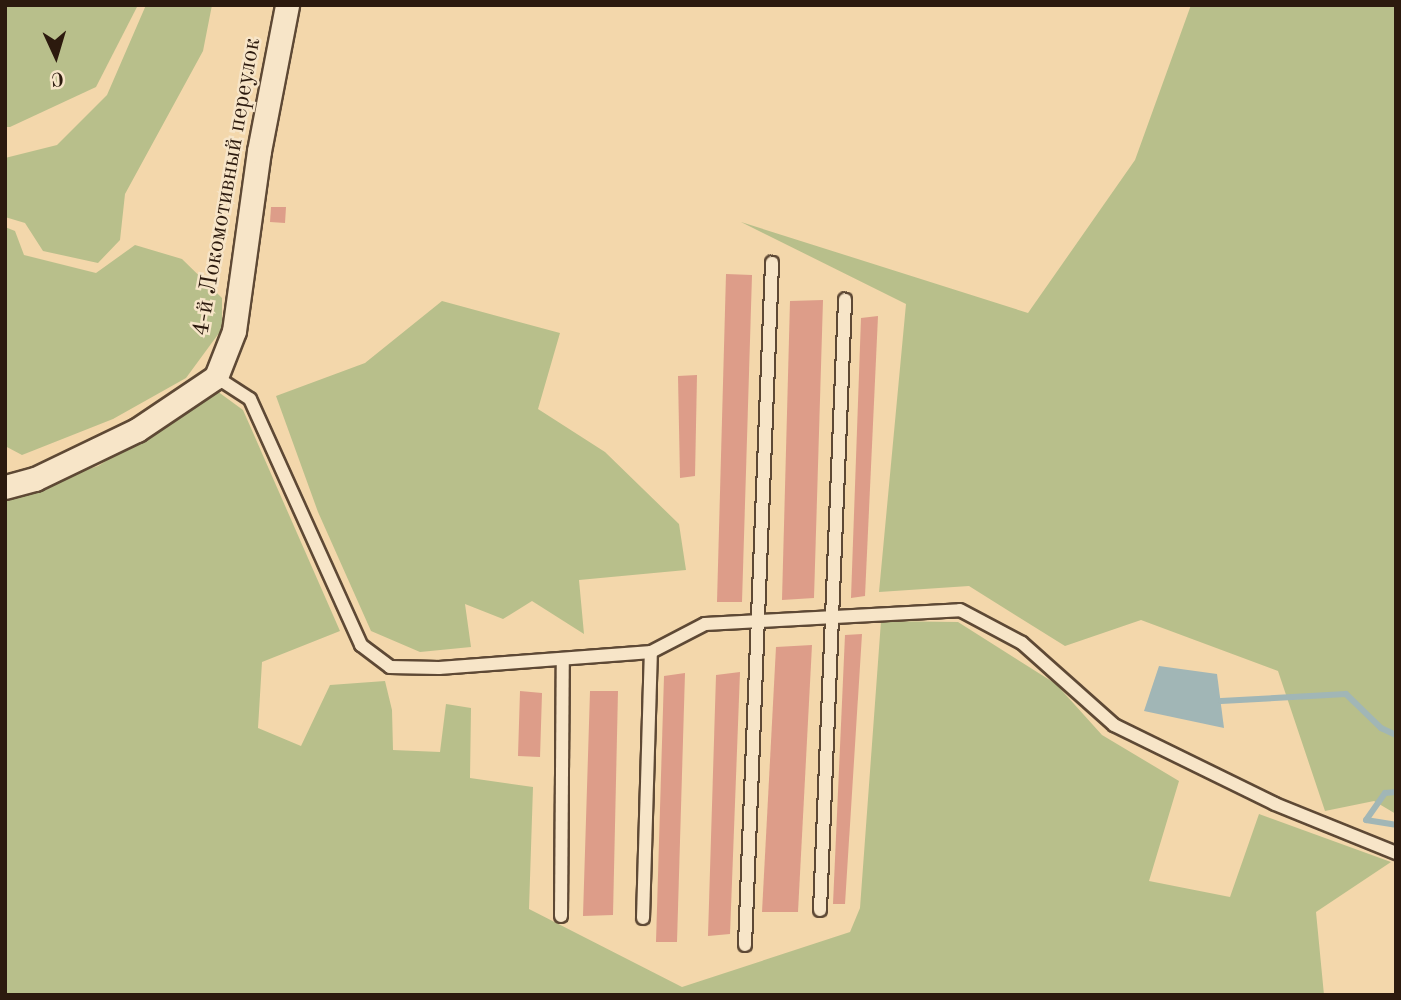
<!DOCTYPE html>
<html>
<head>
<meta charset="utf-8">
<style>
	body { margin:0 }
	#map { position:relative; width:1401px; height:1000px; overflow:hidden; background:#f3d7ab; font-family:"Old Standard TT",serif }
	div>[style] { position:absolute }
	.green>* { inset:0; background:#b8bf8b }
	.water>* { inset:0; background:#a1b6b6 }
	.stream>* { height:6px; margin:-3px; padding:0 3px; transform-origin:3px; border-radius:3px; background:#a1b6b6 }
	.building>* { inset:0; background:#dd9d89 }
	.roads { filter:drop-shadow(2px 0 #5e4935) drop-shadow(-2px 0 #5e4935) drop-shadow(0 2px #5e4935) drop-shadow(0 -2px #5e4935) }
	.service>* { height:12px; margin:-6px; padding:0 6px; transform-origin:6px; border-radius:6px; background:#f7e5c8 }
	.minor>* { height:23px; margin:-11.5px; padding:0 11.5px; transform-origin:11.5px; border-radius:11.5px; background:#f7e5c8 }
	span { translate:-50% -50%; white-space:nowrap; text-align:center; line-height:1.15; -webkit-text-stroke:5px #f7e5c8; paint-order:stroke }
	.street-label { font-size:24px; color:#2c1a0e }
	.frame { position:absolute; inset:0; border:7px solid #2c1a0e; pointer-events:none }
	.north { position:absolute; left:21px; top:21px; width:70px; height:70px; -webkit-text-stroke:5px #f7e5c8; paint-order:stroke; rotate:176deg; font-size:19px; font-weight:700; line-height:28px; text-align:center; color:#2c1a0e }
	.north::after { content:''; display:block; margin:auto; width:24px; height:32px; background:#2c1a0e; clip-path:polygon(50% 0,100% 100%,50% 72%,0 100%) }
</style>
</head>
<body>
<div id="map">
	<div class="green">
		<i style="clip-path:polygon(5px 5px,138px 5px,96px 87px,10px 127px,5px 127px)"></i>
		<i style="clip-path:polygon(146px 5px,212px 5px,203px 51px,125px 194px,120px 240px,98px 263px,43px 251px,25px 223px,5px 217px,5px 158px,57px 145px,107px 95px)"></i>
		<i style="clip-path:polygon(1191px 5px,1396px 5px,1396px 814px,1374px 801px,1325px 811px,1278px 671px,1141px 620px,1065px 646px,969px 586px,879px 592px,906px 304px,741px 222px,1028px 313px,1135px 160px)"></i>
		<i style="clip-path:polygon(5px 227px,15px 231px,24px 255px,96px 273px,135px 245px,182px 259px,222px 298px,222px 329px,186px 378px,113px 419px,22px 455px,5px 446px)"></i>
		<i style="clip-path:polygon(442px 301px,560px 333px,538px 409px,605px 452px,679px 524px,686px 570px,579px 580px,584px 634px,532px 601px,503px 619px,465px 604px,471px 647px,420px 652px,371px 631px,318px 512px,276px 396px,365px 363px)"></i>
		<i style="clip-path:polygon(217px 391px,243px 410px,340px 631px,262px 662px,258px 728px,301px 746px,330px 685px,385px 681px,392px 710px,393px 750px,440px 752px,446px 704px,471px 708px,470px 778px,533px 787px,529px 909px,682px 987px,850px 932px,860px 908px,881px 621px,958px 622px,1056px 684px,1102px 735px,1179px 781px,1149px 881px,1230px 897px,1259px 814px,1391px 862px,1316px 912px,1324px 995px,5px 995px,5px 496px,98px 466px)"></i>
	</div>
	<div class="water">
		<i style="clip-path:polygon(1159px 666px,1217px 674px,1224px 728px,1144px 711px)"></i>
	</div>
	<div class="stream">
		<i style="left:1221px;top:701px;width:125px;rotate:-3.2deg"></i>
		<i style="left:1346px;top:694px;width:49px;rotate:44.2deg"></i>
		<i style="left:1381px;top:728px;width:17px;rotate:25deg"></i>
		<i style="left:1396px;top:792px;width:11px;rotate:175deg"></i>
		<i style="left:1385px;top:793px;width:33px;rotate:125deg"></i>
		<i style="left:1366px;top:820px;width:30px;rotate:9deg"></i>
	</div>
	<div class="building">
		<i style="clip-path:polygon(271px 207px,286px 207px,285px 223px,270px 222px)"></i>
		<i style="clip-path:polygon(726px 274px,752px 275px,742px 602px,717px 602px)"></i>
		<i style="clip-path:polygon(823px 300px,814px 598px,782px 600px,790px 301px)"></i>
		<i style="clip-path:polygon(878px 316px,865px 596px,851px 598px,861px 318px)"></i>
		<i style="clip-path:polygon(697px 375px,695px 476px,680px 478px,678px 376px)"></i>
		<i style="clip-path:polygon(862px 634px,845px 904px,833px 904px,845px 635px)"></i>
		<i style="clip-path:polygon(812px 645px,798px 912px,762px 912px,776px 647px)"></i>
		<i style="clip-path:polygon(740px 672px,730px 934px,708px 936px,716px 675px)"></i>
		<i style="clip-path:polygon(685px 673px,677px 942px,656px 942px,664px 676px)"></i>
		<i style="clip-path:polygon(520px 691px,542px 693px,540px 757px,518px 756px)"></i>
		<i style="clip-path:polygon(590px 691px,618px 691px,613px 915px,583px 916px)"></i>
	</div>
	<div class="roads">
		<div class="service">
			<i style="left:216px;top:377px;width:40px;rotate:32.9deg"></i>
			<i style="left:250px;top:399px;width:270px;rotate:65.7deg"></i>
			<i style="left:361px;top:645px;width:36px;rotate:37deg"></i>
			<i style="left:390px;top:667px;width:49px;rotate:1.2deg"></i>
			<i style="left:439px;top:668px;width:213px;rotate:-4.3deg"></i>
			<i style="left:651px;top:652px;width:61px;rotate:-27.4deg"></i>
			<i style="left:705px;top:624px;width:255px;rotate:-3.1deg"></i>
			<i style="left:960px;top:610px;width:70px;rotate:28deg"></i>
			<i style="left:1022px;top:643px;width:123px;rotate:41.7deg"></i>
			<i style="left:1114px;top:725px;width:179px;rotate:26.1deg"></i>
			<i style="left:1275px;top:804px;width:131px;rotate:22deg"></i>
			<i style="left:820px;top:910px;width:611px;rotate:-87.65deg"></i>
			<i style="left:561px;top:916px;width:257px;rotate:-89.6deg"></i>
			<i style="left:643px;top:918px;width:266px;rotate:-88.3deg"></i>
			<i style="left:745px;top:945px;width:683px;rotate:-87.73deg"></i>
		</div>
		<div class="minor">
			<i style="left:5px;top:487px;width:31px;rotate:-15deg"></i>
			<i style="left:35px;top:479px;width:113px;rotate:-25.7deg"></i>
			<i style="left:137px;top:430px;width:95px;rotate:-33.9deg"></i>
			<i style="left:216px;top:377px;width:49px;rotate:-68.6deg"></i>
			<i style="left:234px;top:331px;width:182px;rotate:-82.1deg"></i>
			<i style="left:259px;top:151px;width:149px;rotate:-79.1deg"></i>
		</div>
	</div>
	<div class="street-label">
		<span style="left:228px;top:187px;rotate:-80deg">4-й Локомотивный переулок</span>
	</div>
	<div class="frame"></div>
	<div class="north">С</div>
</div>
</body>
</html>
